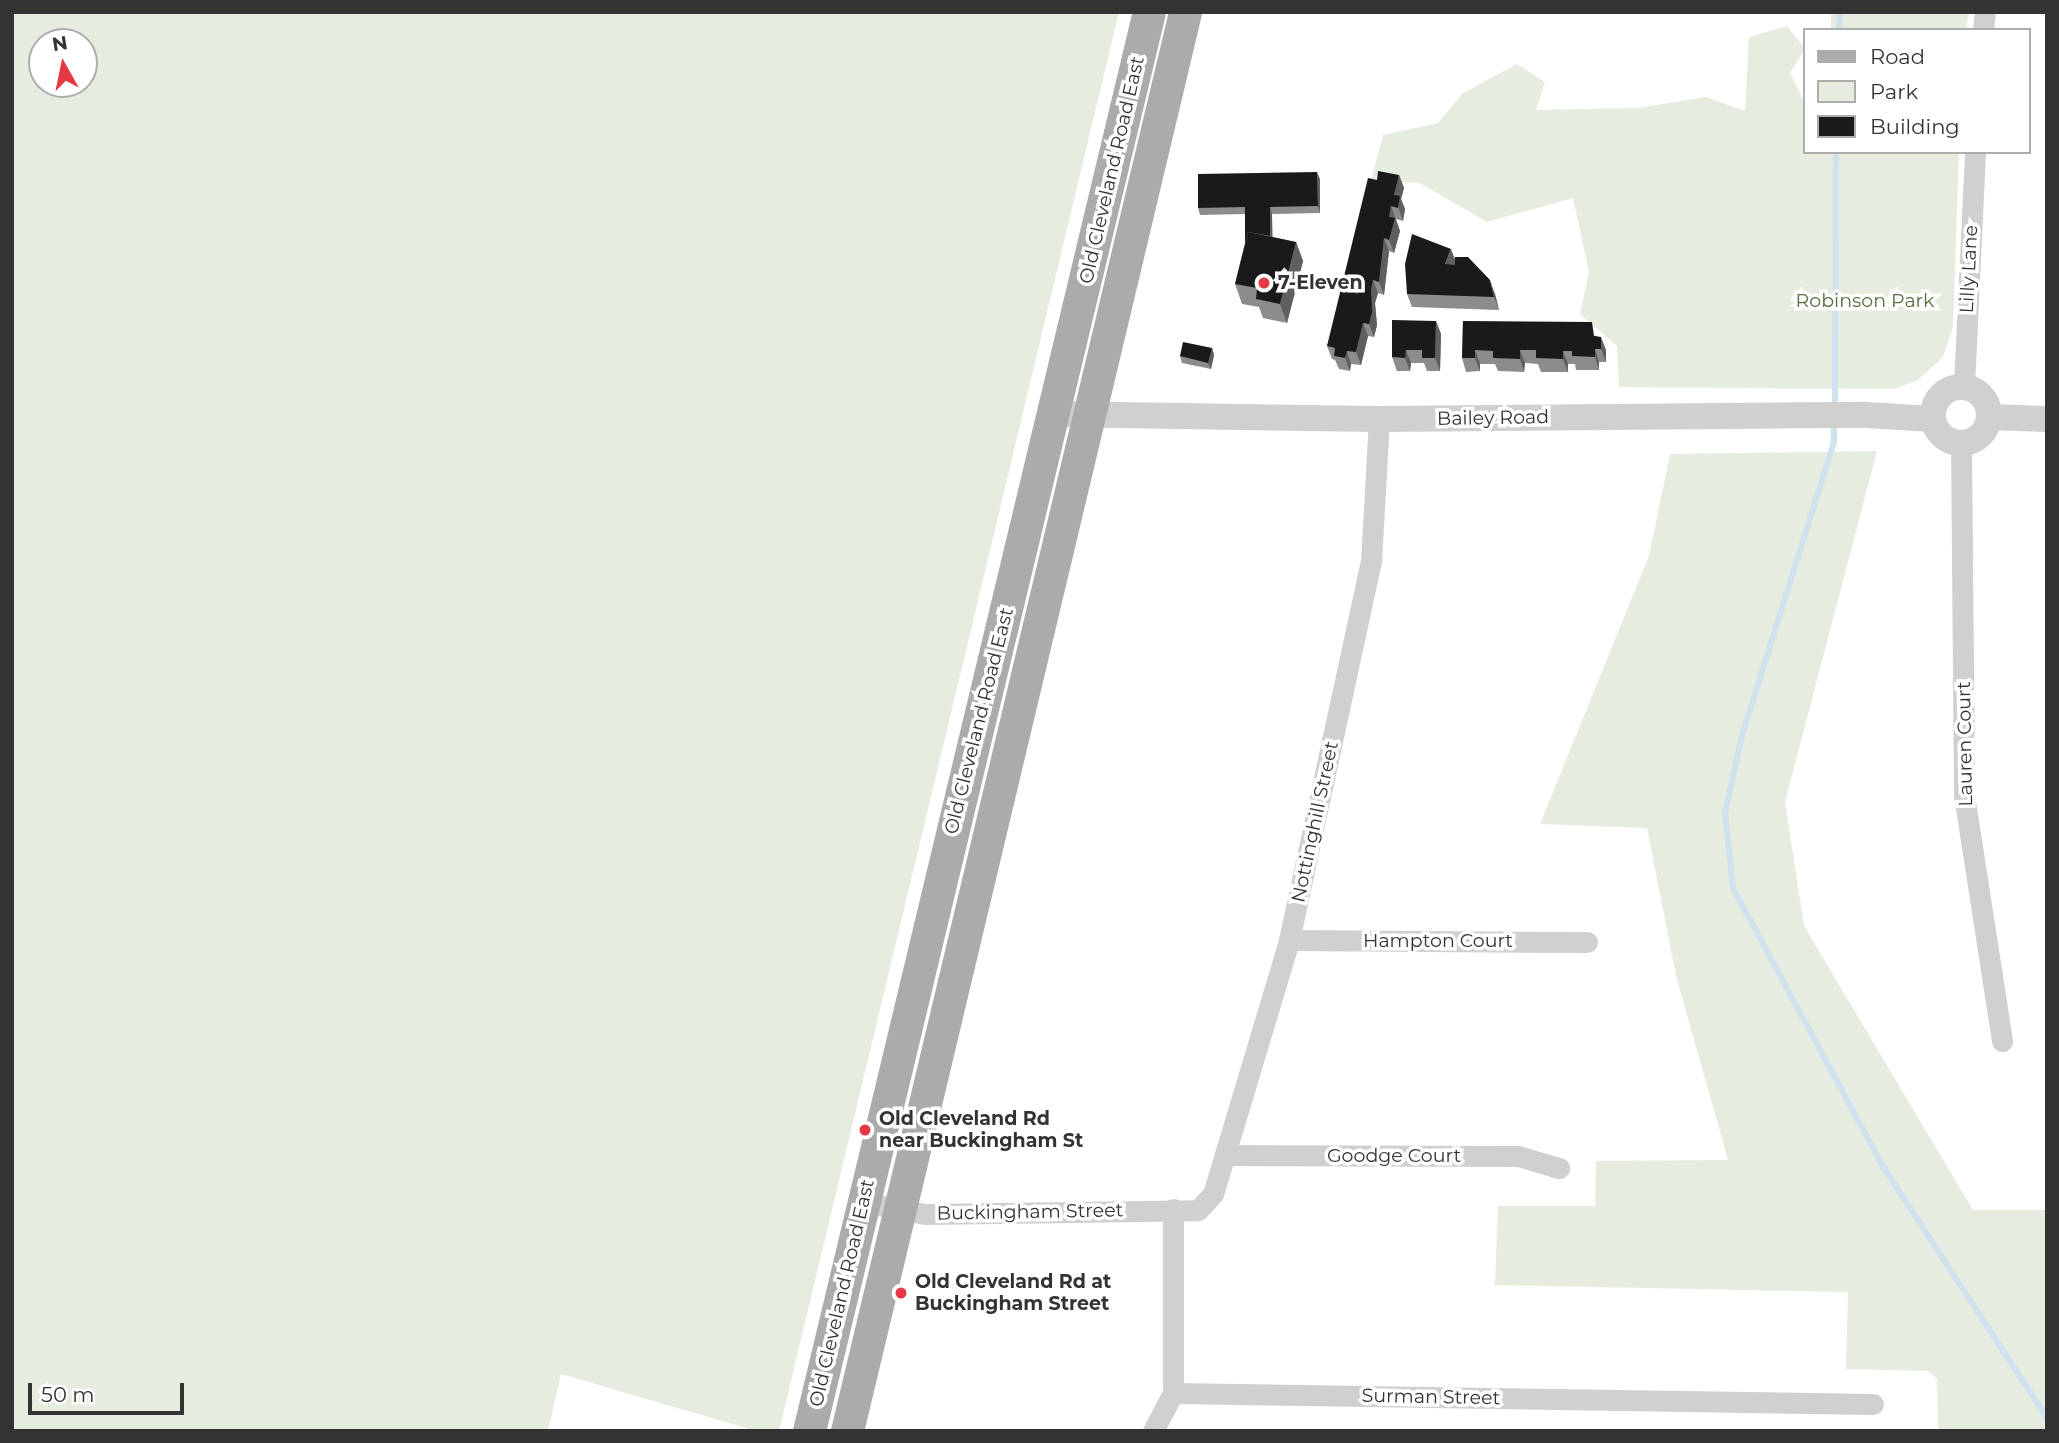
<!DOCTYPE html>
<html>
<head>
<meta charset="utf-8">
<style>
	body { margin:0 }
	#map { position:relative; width:2059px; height:1443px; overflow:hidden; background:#fff; font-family:Montserrat,sans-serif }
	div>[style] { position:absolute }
	.green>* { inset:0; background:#e6ecdf }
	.stream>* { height:6px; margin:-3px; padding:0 3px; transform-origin:3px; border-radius:3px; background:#cfe2ee }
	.minor>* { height:21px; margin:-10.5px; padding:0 10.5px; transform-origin:10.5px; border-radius:10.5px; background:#d0d0d0 }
	.tertiary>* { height:26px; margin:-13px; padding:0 13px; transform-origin:13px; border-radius:13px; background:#d0d0d0 }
	.tertiary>.ring { margin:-13px; padding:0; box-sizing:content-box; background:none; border:26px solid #d0d0d0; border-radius:50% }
	.primary>* { height:33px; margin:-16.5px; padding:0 16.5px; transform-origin:16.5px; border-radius:16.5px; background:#ababab }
	.wall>* { inset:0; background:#8c8c8c }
	.shaded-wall>* { inset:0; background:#5f5f5f }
	.building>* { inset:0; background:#1a1a1a }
	.dots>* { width:19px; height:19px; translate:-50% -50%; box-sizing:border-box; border:4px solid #fff; border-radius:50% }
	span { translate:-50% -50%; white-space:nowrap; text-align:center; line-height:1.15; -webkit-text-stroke:7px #fff; paint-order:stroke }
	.street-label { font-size:19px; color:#333 }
	.poi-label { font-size:19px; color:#333; font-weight:700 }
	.left { translate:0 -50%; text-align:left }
	.park-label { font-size:19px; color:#56703f }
	.frame { position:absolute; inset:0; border:14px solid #333; pointer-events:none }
	.legend { position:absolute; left:1803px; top:28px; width:228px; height:126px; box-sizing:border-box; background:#fff; border:2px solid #adadad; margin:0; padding:9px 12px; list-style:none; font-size:21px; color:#333 }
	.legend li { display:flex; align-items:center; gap:14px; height:35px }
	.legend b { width:35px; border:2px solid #adadad }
	.north { position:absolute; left:28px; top:28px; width:70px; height:70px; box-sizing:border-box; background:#fff; border:2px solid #adadad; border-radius:50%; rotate:351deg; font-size:19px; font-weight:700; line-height:28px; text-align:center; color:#333 }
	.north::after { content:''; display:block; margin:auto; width:24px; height:32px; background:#e63946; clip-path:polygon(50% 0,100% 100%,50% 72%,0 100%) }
	.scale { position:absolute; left:28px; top:1383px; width:156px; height:32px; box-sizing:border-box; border:4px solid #333; border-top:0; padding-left:9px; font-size:21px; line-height:24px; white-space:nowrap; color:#333; -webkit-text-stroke:5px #fff; paint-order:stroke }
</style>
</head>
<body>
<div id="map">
	<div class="green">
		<i style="clip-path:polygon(evenodd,12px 12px,1119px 12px,779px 1431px,756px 1431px,561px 1374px,548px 1431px,12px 1431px,12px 12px,84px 42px,84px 84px,42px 84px,42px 42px,84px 42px)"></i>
		<i style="clip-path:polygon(1831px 12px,1969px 12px,1966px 30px,1831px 30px)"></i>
		<i style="clip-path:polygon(1787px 26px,1805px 49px,1790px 73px,1805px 103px,1805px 152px,1959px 152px,1953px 327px,1943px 357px,1918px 380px,1894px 389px,1619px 387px,1617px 346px,1580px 314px,1589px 272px,1573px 198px,1487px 222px,1420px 183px,1371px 180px,1383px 135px,1438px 123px,1463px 93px,1517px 64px,1545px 82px,1536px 110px,1638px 108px,1706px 97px,1745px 111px,1749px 37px)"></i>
		<i style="clip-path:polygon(1877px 451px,1785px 802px,1804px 926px,1973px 1210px,2047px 1210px,2047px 1431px,1938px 1431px,1937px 1379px,1928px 1371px,1846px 1369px,1848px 1292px,1495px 1285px,1498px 1206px,1595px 1206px,1596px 1161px,1728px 1160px,1676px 976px,1647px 828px,1540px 824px,1649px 556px,1670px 454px)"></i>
	</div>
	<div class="stream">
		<i style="left:1839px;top:30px;width:18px;rotate:-87deg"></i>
		<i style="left:1835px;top:409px;width:257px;rotate:-89.8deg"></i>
		<i style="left:1834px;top:420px;width:22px;rotate:90deg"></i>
		<i style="left:1834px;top:442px;width:307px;rotate:107.4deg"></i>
		<i style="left:1742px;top:735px;width:80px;rotate:102.3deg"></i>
		<i style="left:1725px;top:813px;width:75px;rotate:83.9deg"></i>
		<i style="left:1733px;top:888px;width:315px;rotate:61.7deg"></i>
		<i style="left:1882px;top:1165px;width:302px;rotate:56.9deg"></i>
	</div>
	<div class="minor">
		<i style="left:1983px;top:30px;width:18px;rotate:-84deg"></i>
		<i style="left:1964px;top:386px;width:234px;rotate:-87.3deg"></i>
		<i style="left:1961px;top:443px;width:352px;rotate:89.5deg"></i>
		<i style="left:1964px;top:795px;width:249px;rotate:81.2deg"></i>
		<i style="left:1289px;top:940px;width:298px;rotate:0.4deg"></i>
		<i style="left:1227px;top:1155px;width:291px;rotate:0.2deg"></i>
		<i style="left:1518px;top:1156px;width:43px;rotate:16.3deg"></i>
		<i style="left:863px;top:1202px;width:63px;rotate:11deg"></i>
		<i style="left:925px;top:1214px;width:273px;rotate:-0.8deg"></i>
		<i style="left:1198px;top:1210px;width:22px;rotate:-47deg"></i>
		<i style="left:1213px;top:1194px;width:265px;rotate:-73.3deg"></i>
		<i style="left:1289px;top:940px;width:387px;rotate:-77.8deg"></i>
		<i style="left:1371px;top:562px;width:143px;rotate:-86.8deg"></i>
		<i style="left:1173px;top:1209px;width:184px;rotate:90deg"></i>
		<i style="left:1173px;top:1393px;width:700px;rotate:0.9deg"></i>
		<i style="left:1153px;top:1431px;width:43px;rotate:-62.2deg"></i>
	</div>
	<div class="tertiary">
		<i class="ring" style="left:1933px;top:387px;width:30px;height:30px"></i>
		<i style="left:1054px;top:414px;width:325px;rotate:0.9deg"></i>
		<i style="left:1379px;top:419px;width:488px;rotate:-0.5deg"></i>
		<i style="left:1867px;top:415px;width:66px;rotate:3.5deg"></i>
		<i style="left:1989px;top:417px;width:58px;rotate:2deg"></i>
	</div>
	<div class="primary">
		<i style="left:809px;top:1431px;width:1459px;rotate:-76.53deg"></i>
		<i style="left:847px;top:1431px;width:1459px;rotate:-76.6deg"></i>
	</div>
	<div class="wall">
		<i style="clip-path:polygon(2027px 12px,2047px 12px,2047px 13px,2028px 13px)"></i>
		<i style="clip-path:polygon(1399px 175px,1404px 188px,1401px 199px,1405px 209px,1403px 221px,1396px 219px,1400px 231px,1394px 253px,1389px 251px,1384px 295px,1378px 293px,1375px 303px,1377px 325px,1374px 337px,1368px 336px,1361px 365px,1351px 364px,1350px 371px,1339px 369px,1335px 360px,1332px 359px,1327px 346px)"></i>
		<i style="clip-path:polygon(1320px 179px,1320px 213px,1272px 214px,1272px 237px,1296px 242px,1303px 261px,1287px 323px,1263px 318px,1259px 307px,1242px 304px,1235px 284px,1245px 243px,1245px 214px,1200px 215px,1198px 208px)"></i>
		<i style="clip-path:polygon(1455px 260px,1495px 294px,1499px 310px,1412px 307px,1407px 294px)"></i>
		<i style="clip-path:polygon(1436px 321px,1441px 334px,1440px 371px,1427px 371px,1424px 363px,1411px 363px,1410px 371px,1397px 371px,1392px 357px)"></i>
		<i style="clip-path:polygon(1463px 321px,1597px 336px,1606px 350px,1606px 362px,1599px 362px,1599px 370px,1576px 370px,1575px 364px,1568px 364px,1568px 372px,1541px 372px,1538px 364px,1525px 363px,1524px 372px,1498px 371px,1495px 364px,1480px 364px,1480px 371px,1466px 372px,1462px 358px)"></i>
		<i style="clip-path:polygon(1212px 348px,1214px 355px,1211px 369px,1182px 363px,1180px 356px)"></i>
	</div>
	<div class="shaded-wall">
		<i style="clip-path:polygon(1317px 172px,1320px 179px,1320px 213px,1318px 206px)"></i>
		<i style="clip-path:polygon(1399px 175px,1404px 188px,1401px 199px,1405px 209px,1403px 221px,1394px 195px)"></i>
		<i style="clip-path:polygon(1391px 206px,1400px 231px,1394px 253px,1389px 240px,1389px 217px)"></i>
		<i style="clip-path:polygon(1270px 207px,1272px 214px,1273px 255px,1270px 249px)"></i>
		<i style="clip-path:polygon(1384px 238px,1389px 251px,1384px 295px,1379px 282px)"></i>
		<i style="clip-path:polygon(1296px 242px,1303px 261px,1287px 323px,1280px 304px)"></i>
		<i style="clip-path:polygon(1451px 249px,1456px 262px,1450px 278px,1445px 264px)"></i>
		<i style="clip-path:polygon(1373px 280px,1378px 293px,1375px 303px,1377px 325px,1374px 337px,1369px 324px,1371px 290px)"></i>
		<i style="clip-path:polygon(1490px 280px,1495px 294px,1499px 310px,1494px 297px)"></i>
		<i style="clip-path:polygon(1436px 321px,1441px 334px,1440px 371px,1435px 358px)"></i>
		<i style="clip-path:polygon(1363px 323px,1368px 336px,1361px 365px,1356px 352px)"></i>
		<i style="clip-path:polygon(1601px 337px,1606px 350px,1606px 362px,1601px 349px)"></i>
		<i style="clip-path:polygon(1212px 348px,1214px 355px,1211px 369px,1208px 363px)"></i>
		<i style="clip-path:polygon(1595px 349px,1599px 362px,1599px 370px,1595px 357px)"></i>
		<i style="clip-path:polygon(1406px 350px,1411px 363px,1410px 371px,1405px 358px)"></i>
		<i style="clip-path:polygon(1475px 350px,1480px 364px,1480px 371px,1475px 358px)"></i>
		<i style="clip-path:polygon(1520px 350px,1525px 363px,1524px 372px,1520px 359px)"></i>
		<i style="clip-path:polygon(1347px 351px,1351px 364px,1350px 371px,1345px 358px)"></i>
		<i style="clip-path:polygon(1563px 351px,1568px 364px,1568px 372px,1563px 359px)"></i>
	</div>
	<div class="building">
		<i style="clip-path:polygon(1378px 171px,1399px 175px,1394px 195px,1400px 196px,1398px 208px,1391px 206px,1389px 217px,1395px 218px,1389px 240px,1384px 238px,1379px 282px,1373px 280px,1371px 290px,1372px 312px,1369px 324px,1363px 323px,1356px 352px,1347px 351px,1345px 358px,1334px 356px,1335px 348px,1327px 346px,1368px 178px,1377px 180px)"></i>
		<i style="clip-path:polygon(1317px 172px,1318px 206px,1270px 207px,1270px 236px,1248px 232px,1245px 243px,1245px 207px,1198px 208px,1198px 174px)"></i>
		<i style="clip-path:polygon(1248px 232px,1296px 242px,1280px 304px,1256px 299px,1257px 288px,1235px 284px)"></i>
		<i style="clip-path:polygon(1412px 234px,1451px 249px,1445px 264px,1455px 265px,1455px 257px,1468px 257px,1490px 280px,1494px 297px,1407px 294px,1405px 264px)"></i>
		<i style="clip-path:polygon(1392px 320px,1436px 321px,1435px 358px,1422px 358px,1422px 350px,1406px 350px,1405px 358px,1392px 357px)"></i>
		<i style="clip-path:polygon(1463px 321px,1592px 322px,1594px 336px,1601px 337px,1601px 349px,1595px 349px,1595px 357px,1572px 356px,1572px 351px,1563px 351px,1563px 359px,1536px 358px,1536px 350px,1520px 350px,1520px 359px,1493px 358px,1493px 351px,1475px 350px,1475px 358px,1462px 358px)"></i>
		<i style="clip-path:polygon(1183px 342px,1212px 348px,1208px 363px,1180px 356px)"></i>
	</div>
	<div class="dots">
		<i style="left:1264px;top:283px;background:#e63946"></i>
		<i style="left:865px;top:1130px;background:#e63946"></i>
		<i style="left:901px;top:1293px;background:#e63946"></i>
	</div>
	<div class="street-label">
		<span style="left:1112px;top:170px;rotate:-77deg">Old Cleveland Road East</span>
		<span style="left:1969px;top:269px;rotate:-87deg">Lilly Lane</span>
		<span style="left:1493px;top:418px;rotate:-1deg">Bailey Road</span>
		<span style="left:979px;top:721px;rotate:-76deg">Old Cleveland Road East</span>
		<span style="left:1965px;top:744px;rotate:-91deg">Lauren Court</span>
		<span style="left:1315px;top:822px;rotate:-78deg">Nottinghill Street</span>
		<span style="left:1438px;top:941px">Hampton Court</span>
		<span style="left:1394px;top:1156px">Goodge Court</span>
		<span style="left:1030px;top:1212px;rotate:-1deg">Buckingham Street</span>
		<span style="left:842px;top:1293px;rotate:-77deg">Old Cleveland Road East</span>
		<span style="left:1431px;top:1397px;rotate:1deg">Surman Street</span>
	</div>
	<div class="poi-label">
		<span class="left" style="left:1278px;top:283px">7-Eleven</span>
		<span class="left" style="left:879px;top:1130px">Old Cleveland Rd<br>near Buckingham St</span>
		<span class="left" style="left:915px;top:1293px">Old Cleveland Rd at<br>Buckingham Street</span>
	</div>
	<div class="park-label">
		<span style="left:1865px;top:301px">Robinson Park</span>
	</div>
	<div class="frame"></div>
	<ul class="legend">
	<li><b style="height:9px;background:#ababab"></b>Road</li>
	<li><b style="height:19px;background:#e6ecdf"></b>Park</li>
	<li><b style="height:19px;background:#1a1a1a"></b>Building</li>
	</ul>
	<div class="north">N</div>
	<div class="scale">50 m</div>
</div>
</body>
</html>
